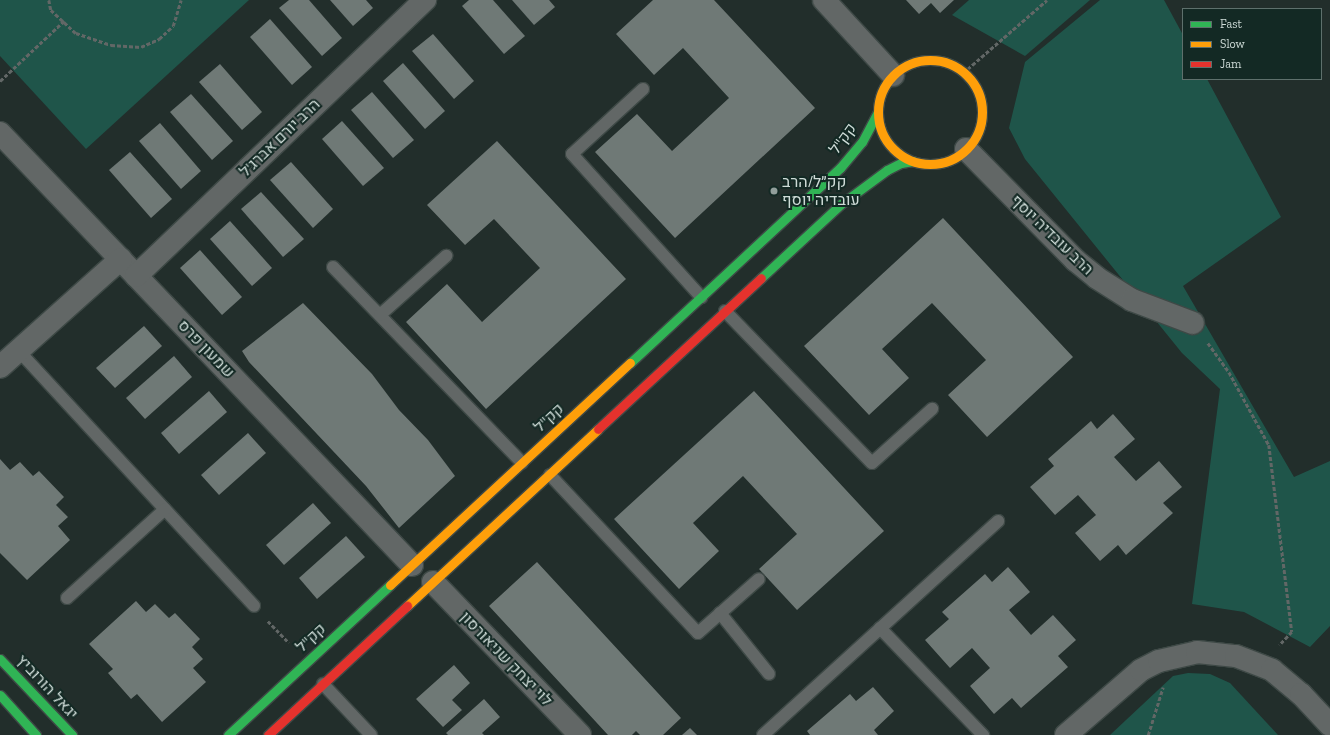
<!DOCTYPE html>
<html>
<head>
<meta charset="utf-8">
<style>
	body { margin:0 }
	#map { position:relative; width:1330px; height:735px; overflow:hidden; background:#222e2b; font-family:"Zilla Slab",Heebo,serif }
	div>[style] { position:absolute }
	.green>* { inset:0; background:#1f554a }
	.building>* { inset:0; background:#6f7976 }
	.path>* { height:2.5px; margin-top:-1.25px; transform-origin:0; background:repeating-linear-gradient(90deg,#626766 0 4px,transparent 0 6px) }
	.roads { filter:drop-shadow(1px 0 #3e4946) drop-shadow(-1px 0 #3e4946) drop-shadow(0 1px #3e4946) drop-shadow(0 -1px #3e4946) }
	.lane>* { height:12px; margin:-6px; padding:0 6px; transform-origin:6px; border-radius:6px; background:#626766 }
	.street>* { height:22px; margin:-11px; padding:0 11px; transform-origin:11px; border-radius:11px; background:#626766 }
	.fast>* { height:9px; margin:-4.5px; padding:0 4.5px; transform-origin:4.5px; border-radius:4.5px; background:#30b455 }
	.slow>* { height:9px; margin:-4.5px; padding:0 4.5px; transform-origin:4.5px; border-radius:4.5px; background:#ff9f0a }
	.slow>.ring { margin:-4.5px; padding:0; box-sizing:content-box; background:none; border:9px solid #ff9f0a; border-radius:50% }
	.jam>* { height:9px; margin:-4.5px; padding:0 4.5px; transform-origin:4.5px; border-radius:4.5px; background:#e5322d }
	.dots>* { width:11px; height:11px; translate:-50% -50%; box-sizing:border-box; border:2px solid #132924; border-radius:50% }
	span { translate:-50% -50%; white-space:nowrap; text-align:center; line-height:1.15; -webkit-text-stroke:4px #132924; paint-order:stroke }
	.street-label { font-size:16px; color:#cedbd7 }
	.poi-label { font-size:16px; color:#cedbd7 }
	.left { translate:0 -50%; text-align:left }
	.legend { position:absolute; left:1182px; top:8px; width:140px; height:72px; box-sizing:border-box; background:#132924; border:1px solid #5e706c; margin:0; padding:5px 7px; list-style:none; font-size:12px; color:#cedbd7 }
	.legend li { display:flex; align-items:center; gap:8px; height:20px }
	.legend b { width:20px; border:1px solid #5e706c }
</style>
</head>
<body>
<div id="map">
	<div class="green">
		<i style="clip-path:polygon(0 0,249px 0,86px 149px,0 56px)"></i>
		<i style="clip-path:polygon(969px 0,1090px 0,1025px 56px,952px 15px)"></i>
		<i style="clip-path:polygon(1100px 0,1164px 0,1183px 35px,1183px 79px,1207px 79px,1281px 217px,1183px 286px,1294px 477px,1330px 461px,1330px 626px,1310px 647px,1244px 612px,1192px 604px,1220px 389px,1182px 353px,1025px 159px,1009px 128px,1025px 62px)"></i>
		<i style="clip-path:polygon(1188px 673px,1210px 674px,1230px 683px,1278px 735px,1110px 735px,1173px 676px)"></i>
	</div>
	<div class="building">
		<i style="clip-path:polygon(289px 0,309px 0,342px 38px,322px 56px,279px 8px)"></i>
		<i style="clip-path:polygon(330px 0,366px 0,373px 8px,353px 26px)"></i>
		<i style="clip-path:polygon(469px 0,493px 0,525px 36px,504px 54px,462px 6px)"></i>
		<i style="clip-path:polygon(512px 0,549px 0,555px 7px,534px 25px)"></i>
		<i style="clip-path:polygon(653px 0,714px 0,815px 108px,675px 238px,595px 152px,637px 114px,672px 151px,729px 98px,683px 48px,654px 75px,616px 34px)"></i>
		<i style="clip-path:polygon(906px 0,954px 0,940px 13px,931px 3px,919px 14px)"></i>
		<i style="clip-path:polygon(270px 19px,312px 67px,292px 85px,250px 37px)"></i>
		<i style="clip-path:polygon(433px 34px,474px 81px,454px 99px,412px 51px)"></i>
		<i style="clip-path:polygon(403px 63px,445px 111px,425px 129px,383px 81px)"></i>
		<i style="clip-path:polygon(220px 64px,262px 112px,242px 130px,199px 82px)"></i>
		<i style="clip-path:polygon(372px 92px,414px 140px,393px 158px,351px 110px)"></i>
		<i style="clip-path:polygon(191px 94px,233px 141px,212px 160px,170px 112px)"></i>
		<i style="clip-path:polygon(342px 121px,384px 168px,363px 186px,322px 139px)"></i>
		<i style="clip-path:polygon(160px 123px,201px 171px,181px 189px,139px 141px)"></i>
		<i style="clip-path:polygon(497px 141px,626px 279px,486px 409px,406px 322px,447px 284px,482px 322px,540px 268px,494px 219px,465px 245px,427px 205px)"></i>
		<i style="clip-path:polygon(130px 152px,172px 199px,151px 218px,109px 170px)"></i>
		<i style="clip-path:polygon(291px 162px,333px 209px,313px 228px,270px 180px)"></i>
		<i style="clip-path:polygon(261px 192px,304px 239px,283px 257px,241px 209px)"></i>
		<i style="clip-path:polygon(943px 218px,1073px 357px,987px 437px,948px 395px,986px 360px,932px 303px,882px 349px,909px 378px,869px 415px,804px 346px)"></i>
		<i style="clip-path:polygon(230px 221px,272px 268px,252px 286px,210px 239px)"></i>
		<i style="clip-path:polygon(200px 250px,242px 297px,222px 315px,180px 268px)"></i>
		<i style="clip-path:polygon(303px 303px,372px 374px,399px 410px,428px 440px,455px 476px,399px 528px,366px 486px,249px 362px,242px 351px)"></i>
		<i style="clip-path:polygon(144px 326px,162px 346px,115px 388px,96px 368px)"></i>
		<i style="clip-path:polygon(174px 356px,192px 377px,145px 419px,126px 398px)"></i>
		<i style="clip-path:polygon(209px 391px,227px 412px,179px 454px,161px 433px)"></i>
		<i style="clip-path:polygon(754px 391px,884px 531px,797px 610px,759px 569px,797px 534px,743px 476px,693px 523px,719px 551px,679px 589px,614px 519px)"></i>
		<i style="clip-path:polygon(1113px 414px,1135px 439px,1114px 457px,1136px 481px,1159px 461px,1182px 487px,1163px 503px,1173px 513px,1126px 555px,1118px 545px,1100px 561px,1075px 533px,1096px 515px,1078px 495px,1055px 515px,1030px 487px,1054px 466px,1048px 459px,1091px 421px,1097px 429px)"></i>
		<i style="clip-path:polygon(248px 433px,266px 453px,219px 495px,201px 475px)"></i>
		<i style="clip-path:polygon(0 459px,10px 470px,20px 462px,33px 476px,39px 471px,64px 497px,56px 505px,68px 517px,58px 526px,70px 540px,27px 580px,0 553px)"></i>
		<i style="clip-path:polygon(313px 503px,331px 523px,284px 565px,266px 545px)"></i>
		<i style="clip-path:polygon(346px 536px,365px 557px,317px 599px,299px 578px)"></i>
		<i style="clip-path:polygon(537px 562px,681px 718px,663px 735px,640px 735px,636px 731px,632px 735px,608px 735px,489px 606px)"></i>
		<i style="clip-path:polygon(1008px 567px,1030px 592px,1009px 610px,1031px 635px,1053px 615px,1076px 640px,1058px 656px,1068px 667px,1021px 708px,1012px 698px,994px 714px,970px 686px,990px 668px,972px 648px,950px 668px,925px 640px,949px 619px,942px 612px,985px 574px,992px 582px)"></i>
		<i style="clip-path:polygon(136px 601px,146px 612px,155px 604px,169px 618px,175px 613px,200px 639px,192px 647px,203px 659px,193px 668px,206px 682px,162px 722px,137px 694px,131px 699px,108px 673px,113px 669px,89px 644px)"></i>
		<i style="clip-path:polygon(454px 665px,470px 683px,452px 700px,462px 710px,443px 727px,416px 699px)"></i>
		<i style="clip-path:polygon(873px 687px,894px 711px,874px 730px,878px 735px,810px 735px,807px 731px,850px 694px,856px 701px)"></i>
		<i style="clip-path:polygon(484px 699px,500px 717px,482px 733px,484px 735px,448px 735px,446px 733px)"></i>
		<i style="clip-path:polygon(690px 728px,697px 735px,682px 735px)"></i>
	</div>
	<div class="path">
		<i style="left:49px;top:0;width:10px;rotate:79deg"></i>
		<i style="left:51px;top:10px;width:34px;rotate:43deg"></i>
		<i style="left:76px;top:33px;width:37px;rotate:19deg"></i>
		<i style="left:111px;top:45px;width:30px;rotate:4deg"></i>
		<i style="left:141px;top:47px;width:20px;rotate:-24deg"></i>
		<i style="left:159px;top:39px;width:19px;rotate:-43deg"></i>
		<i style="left:173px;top:26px;width:27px;rotate:-73deg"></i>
		<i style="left:963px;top:73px;width:111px;rotate:-41deg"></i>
		<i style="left:0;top:81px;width:88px;rotate:-43.2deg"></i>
		<i style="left:1208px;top:343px;width:36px;rotate:54deg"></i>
		<i style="left:1229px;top:372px;width:83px;rotate:61.3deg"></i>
		<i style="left:1269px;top:445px;width:188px;rotate:83deg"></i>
		<i style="left:1292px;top:632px;width:18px;rotate:133deg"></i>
		<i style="left:268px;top:621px;width:30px;rotate:46deg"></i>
		<i style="left:1148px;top:735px;width:50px;rotate:-72.6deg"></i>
	</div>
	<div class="roads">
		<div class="lane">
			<i style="left:643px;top:89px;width:96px;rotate:137.5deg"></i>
			<i style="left:572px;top:154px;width:193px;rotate:47.9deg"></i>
			<i style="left:333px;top:267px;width:272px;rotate:46deg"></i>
			<i style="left:725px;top:311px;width:211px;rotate:46deg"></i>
			<i style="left:872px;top:463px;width:81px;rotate:-42deg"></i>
			<i style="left:380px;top:315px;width:89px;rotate:-41.8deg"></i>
			<i style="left:18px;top:350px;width:348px;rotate:47.3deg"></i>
			<i style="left:550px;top:475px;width:216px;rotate:46.9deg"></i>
			<i style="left:698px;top:633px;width:81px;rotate:-41.5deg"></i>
			<i style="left:67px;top:598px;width:132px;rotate:-42.2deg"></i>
			<i style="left:720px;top:613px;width:78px;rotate:51.2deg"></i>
			<i style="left:880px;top:628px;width:149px;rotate:46.1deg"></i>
			<i style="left:323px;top:684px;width:70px;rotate:46.7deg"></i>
			<i style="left:763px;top:735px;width:318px;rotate:-42.3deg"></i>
		</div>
		<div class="street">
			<i style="left:824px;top:0;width:102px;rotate:47.4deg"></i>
			<i style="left:0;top:133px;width:597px;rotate:46.36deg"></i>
			<i style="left:966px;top:149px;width:156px;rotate:45.5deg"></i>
			<i style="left:1075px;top:260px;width:28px;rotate:39deg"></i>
			<i style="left:1097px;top:278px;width:41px;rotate:32.2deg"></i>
			<i style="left:1132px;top:300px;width:65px;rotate:20.7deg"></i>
			<i style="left:136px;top:276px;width:400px;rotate:-43.7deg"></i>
			<i style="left:0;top:367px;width:162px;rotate:-41.8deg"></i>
			<i style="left:433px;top:582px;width:212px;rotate:46.1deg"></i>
			<i style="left:1066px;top:735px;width:99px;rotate:-40.9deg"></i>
			<i style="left:1141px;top:670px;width:20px;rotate:-27deg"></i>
			<i style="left:1159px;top:661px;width:39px;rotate:-13deg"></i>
			<i style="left:1197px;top:652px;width:39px;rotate:6deg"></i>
			<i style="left:1236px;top:656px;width:39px;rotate:21deg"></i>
			<i style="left:1272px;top:670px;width:38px;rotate:40deg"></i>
			<i style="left:1301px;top:694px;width:42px;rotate:46.9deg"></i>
		</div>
		<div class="fast">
			<i style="left:761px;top:278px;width:109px;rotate:-42.8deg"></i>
			<i style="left:841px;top:204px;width:57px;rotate:-36.5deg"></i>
			<i style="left:887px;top:170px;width:16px;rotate:-27deg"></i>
			<i style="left:901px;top:163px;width:12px;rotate:-9deg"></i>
			<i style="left:630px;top:363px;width:287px;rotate:-42.9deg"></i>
			<i style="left:840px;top:168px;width:34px;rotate:-50deg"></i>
			<i style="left:862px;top:142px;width:34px;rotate:-62deg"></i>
			<i style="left:0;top:659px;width:105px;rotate:46.5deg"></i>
			<i style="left:0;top:695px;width:54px;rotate:48deg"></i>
			<i style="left:228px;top:735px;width:221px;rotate:-42.8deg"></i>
		</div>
		<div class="slow">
			<i class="ring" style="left:878px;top:60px;width:95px;height:95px"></i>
			<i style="left:390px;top:585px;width:327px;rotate:-42.8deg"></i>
			<i style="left:407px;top:606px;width:260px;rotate:-42.8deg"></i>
		</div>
		<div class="jam">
			<i style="left:598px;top:429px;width:222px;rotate:-42.8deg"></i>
			<i style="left:268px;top:735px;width:190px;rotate:-42.9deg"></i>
		</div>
	</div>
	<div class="dots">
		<i style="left:774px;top:191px;background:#929e9b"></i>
	</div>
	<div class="street-label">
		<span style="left:280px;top:138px;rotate:-44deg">הרב יורם אברג'ל</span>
		<span style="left:843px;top:139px;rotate:-54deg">קק"ל</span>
		<span style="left:1052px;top:235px;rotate:44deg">הרב עובדיה יוסף</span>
		<span style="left:206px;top:349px;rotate:46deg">שמעון פרס</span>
		<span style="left:549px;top:418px;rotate:-43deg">קק"ל</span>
		<span style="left:311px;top:638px;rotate:-43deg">קק"ל</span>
		<span style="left:506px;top:659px;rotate:46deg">לוי יצחק שניאורסון</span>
		<span style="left:47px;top:687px;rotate:47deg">יגאל הורוביץ</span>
	</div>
	<div class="poi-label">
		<span class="left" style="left:782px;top:191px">קק״ל/הרב<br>עובדיה יוסף</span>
	</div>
	<ul class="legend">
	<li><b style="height:5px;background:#30b455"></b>Fast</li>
	<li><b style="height:5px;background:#ff9f0a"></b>Slow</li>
	<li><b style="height:5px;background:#e5322d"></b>Jam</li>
	</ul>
</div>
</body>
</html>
